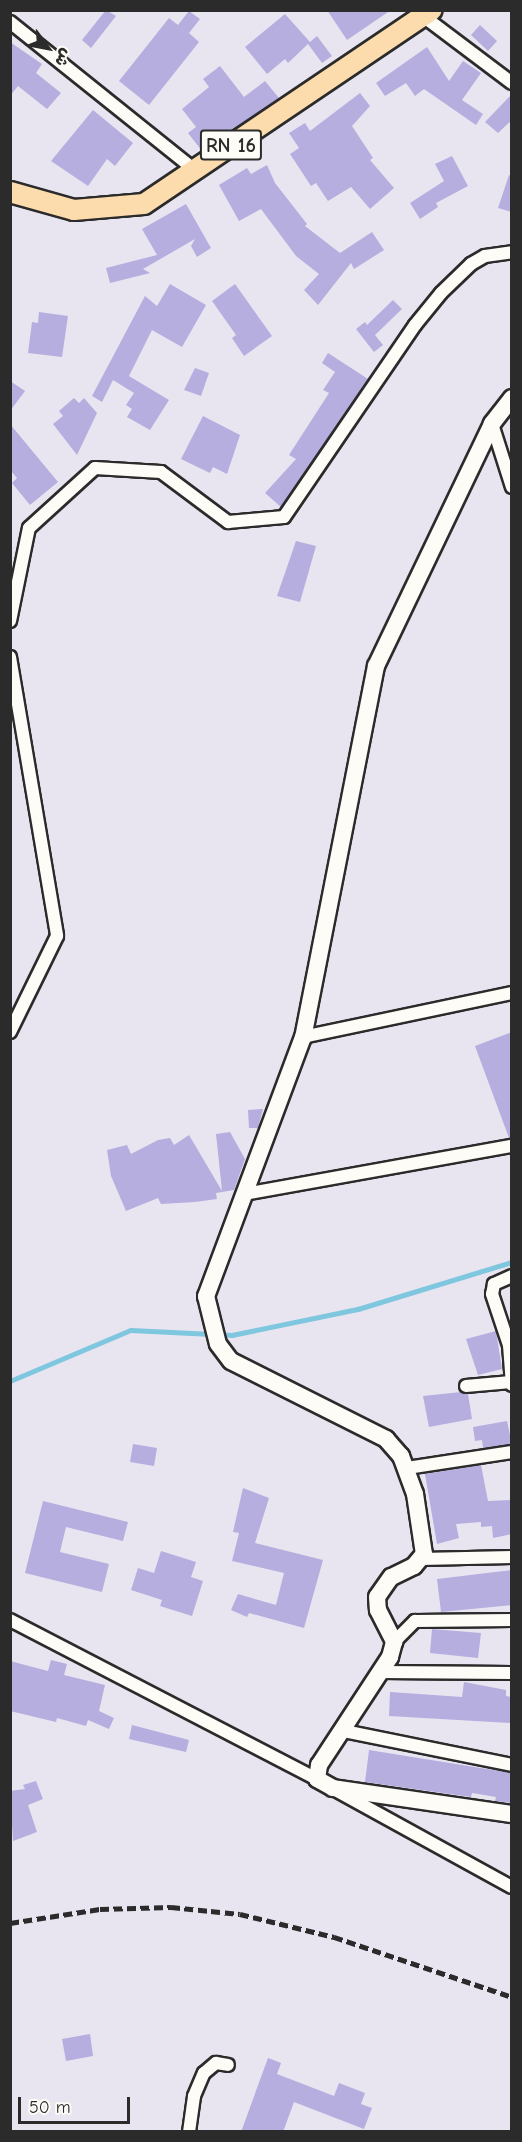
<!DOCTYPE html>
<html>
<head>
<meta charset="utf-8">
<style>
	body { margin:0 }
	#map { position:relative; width:522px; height:2142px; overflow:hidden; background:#e8e5f0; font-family:"Comic Neue","Playpen Sans Arabic",sans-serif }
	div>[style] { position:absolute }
	.stream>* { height:4.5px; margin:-2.25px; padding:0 2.25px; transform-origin:2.25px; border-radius:2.25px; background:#7ec7df }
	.building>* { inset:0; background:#b6aedf }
	.roads { filter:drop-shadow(2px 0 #2b2b2b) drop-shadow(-2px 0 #2b2b2b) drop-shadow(0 2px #2b2b2b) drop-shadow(0 -2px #2b2b2b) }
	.minor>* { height:12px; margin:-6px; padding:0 6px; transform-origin:6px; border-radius:6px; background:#fdfcf7 }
	.secondary>* { height:16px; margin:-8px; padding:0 8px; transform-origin:8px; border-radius:8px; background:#fdfcf7 }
	.primary>* { height:20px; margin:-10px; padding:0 10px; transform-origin:10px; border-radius:10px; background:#fcdcac }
	.rail>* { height:4.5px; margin-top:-2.25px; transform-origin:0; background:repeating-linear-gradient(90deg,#2b2b2b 0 9px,transparent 0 13.5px) }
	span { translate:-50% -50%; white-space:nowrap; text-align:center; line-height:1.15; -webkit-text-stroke:4.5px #fdfcf7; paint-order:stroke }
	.shield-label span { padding:2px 4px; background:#fdfcf7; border:2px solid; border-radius:4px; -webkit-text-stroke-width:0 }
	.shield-label { font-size:20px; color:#2b2b2b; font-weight:700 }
	.frame { position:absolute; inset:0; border:12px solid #2b2b2b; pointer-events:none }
	.north { position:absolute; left:18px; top:18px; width:60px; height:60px; -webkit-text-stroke:4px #fdfcf7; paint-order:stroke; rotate:122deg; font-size:16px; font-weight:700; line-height:24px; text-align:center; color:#2b2b2b }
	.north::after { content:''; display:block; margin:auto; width:21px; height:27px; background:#2b2b2b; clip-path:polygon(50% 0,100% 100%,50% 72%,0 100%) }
	.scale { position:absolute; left:18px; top:2097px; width:112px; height:27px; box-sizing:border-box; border:3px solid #2b2b2b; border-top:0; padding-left:8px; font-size:18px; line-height:21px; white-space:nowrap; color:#2b2b2b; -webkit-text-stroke:4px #fdfcf7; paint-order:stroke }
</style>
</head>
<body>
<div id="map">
	<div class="stream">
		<i style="left:10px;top:1381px;width:131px;rotate:-22.9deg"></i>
		<i style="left:131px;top:1330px;width:101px;rotate:2.8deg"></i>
		<i style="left:232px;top:1335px;width:129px;rotate:-11.7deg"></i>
		<i style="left:358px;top:1309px;width:161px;rotate:-17deg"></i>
	</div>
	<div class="building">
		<i style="clip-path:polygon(106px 10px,116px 16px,91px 48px,82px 40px)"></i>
		<i style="clip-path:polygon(327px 10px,391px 10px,347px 40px)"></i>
		<i style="clip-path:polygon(189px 11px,200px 19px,189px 33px,199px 42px,149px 105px,119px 81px,169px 18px,178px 25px)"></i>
		<i style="clip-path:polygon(285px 14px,310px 42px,317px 36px,332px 56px,322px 63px,308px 44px,288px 63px,285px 59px,267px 74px,245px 47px)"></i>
		<i style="clip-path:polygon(480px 25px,497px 41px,488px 51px,471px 35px)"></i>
		<i style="clip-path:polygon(10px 42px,42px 64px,36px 73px,61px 93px,47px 109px,18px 86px,10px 96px)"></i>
		<i style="clip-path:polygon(427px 47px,449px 81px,463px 61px,481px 73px,462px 100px,483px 114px,476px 125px,424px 89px,415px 96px,406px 83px,385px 96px,376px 83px)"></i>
		<i style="clip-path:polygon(220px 66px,244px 97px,265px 81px,279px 98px,202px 151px,188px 133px,196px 127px,182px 109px,209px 87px,203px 79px)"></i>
		<i style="clip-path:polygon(360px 93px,370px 106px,352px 126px,373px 158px,370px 160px,394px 188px,370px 209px,351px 187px,328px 201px,316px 183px,311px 186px,290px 154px,299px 148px,289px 133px,305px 123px,310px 131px)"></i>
		<i style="clip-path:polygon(512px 94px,512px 120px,498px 133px,485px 122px)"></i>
		<i style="clip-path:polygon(93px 110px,133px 143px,115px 166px,107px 159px,88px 186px,51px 161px)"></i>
		<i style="clip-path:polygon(452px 156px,468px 186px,436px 203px,438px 207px,420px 219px,410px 203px,444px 181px,435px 164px)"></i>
		<i style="clip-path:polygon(267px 165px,275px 183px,307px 224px,305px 226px,340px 253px,372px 232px,384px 250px,354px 269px,351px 263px,318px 305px,304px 290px,319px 274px,296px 256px,261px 209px,239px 221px,219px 185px,247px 168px,251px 174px)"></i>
		<i style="clip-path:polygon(509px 175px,512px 176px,512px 212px,498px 208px)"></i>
		<i style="clip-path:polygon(186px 204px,211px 248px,197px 257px,191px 246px,195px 239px,143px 269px,150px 273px,110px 283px,106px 268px,157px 255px,142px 229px)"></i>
		<i style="clip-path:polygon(170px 284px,206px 305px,182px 347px,152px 330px,129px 376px,169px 400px,150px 430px,127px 417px,132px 409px,126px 405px,134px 393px,113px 380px,102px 402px,92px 396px,145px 296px,157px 306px)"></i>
		<i style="clip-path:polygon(235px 284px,272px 336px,244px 356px,232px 338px,236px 335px,212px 301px)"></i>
		<i style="clip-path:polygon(393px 300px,402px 309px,375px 335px,383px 345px,374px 352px,356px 329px,365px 322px,367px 325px)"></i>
		<i style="clip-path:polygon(39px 312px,68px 316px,62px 357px,28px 353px,32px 322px,38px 323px)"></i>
		<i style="clip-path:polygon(328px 353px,368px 379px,281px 507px,265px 493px,296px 459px,289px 455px,329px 393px,323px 390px,335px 372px,322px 363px)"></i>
		<i style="clip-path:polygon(195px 368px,209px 373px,201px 396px,184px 390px)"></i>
		<i style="clip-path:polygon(10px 381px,25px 391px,10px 411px)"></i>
		<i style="clip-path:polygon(74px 398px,79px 403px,84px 398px,97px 413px,77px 455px,53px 424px,63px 416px,59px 411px)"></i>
		<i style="clip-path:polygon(203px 416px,240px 435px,227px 474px,213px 467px,210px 473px,181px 459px)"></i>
		<i style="clip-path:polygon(10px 424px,58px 482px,30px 505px,12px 483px,17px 478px,10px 470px)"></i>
		<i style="clip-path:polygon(296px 541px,316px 546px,300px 602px,277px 596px)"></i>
		<i style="clip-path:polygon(512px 1032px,512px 1138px,509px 1138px,475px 1046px)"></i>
		<i style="clip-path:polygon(263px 1109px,258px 1128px,249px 1128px,248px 1110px)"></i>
		<i style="clip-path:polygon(230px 1132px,245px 1159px,234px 1190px,216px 1193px,217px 1199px,195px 1202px,161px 1204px,158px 1198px,126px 1211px,111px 1176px,107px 1150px,127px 1145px,131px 1154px,158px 1140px,170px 1138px,174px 1145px,189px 1135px,222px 1191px,216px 1134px)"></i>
		<i style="clip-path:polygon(496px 1331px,502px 1369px,478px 1375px,466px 1339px)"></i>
		<i style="clip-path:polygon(461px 1392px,468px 1394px,472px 1419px,429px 1427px,423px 1396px)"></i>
		<i style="clip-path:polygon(507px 1421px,512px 1444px,483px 1448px,482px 1440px,475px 1441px,473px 1427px)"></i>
		<i style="clip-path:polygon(133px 1444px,157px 1448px,154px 1466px,130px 1462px)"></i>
		<i style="clip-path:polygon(481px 1465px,488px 1501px,512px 1500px,512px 1534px,493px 1538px,492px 1526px,481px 1527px,481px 1522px,456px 1524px,459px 1538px,437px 1544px,425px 1474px)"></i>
		<i style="clip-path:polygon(243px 1488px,269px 1498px,255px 1543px,323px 1560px,304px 1628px,249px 1613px,247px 1617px,231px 1610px,238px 1594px,276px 1605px,284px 1573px,232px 1561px,239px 1533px,233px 1532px)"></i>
		<i style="clip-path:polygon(43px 1501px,128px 1522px,123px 1541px,66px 1527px,60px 1552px,109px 1564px,102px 1592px,25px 1573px)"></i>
		<i style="clip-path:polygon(161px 1551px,196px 1562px,191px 1577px,203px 1581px,192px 1616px,160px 1606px,162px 1600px,131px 1590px,138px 1568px,154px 1573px)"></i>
		<i style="clip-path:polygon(512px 1570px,512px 1605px,441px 1612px,437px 1579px)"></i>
		<i style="clip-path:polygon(432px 1629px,481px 1633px,478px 1658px,430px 1653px)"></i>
		<i style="clip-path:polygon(51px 1660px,67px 1664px,64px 1675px,105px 1685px,99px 1711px,114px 1718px,109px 1729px,88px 1720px,86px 1726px,57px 1718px,56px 1722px,10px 1711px,10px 1661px,48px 1671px)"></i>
		<i style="clip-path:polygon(464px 1682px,506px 1690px,506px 1696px,512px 1697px,512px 1723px,389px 1716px,390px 1692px,462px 1697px)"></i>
		<i style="clip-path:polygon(132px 1725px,189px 1740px,186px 1752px,129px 1739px)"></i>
		<i style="clip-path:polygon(369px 1750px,512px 1773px,512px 1803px,495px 1801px,496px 1797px,472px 1793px,471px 1797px,365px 1782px)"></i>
		<i style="clip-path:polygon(36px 1781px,43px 1799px,28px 1805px,37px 1832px,13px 1841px,10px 1791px,25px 1789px,23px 1785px)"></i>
		<i style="clip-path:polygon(90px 2034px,93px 2056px,66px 2061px,62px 2039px)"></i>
		<i style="clip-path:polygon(268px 2058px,281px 2063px,277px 2074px,334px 2096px,339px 2083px,365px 2093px,361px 2104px,372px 2108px,364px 2129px,294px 2102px,283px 2132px,241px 2132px)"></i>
	</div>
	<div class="roads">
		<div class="minor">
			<i style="left:423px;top:16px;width:111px;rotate:37deg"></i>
			<i style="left:10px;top:22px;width:237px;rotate:38.7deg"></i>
			<i style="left:492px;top:424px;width:66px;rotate:72.4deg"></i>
			<i style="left:10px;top:621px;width:95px;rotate:-78.5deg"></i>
			<i style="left:29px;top:528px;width:89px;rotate:-42.3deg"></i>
			<i style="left:95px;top:468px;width:66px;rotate:3.5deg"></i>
			<i style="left:161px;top:472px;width:84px;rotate:36.7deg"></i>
			<i style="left:228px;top:522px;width:56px;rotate:-5.1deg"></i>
			<i style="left:284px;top:517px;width:232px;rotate:-55.7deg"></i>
			<i style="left:415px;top:325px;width:41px;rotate:-50.9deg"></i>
			<i style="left:441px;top:293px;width:42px;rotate:-44deg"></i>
			<i style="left:471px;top:264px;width:16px;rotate:-30deg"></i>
			<i style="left:485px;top:256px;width:27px;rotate:-8deg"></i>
			<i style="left:10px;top:657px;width:283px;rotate:80.4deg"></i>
			<i style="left:57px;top:936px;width:107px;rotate:116.1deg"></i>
			<i style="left:303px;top:1037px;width:214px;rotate:-11.9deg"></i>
			<i style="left:244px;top:1194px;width:272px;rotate:-10.2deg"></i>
			<i style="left:512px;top:1276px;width:20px;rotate:156deg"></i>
			<i style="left:494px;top:1284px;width:10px;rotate:101deg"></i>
			<i style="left:492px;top:1294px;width:54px;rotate:71.6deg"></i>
			<i style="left:509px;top:1345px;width:40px;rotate:85.7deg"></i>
			<i style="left:466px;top:1386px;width:45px;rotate:-5.1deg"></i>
			<i style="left:407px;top:1468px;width:106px;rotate:-8.7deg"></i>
			<i style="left:421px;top:1559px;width:91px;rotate:-1.3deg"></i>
			<i style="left:10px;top:1620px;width:346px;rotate:27.4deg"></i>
			<i style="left:394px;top:1642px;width:30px;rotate:-45deg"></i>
			<i style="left:415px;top:1621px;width:97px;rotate:-0.6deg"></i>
			<i style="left:381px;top:1672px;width:131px;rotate:0.4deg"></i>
			<i style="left:344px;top:1731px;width:171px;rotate:11.4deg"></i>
			<i style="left:339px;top:1792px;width:197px;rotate:28.8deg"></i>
			<i style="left:189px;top:2132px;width:36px;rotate:-82deg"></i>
			<i style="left:194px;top:2096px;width:25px;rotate:-67deg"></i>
			<i style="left:204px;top:2073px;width:16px;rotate:-40deg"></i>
			<i style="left:216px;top:2063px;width:12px;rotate:9deg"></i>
		</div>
		<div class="secondary">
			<i style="left:512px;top:398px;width:33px;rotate:128deg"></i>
			<i style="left:492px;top:424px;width:268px;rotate:115.6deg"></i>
			<i style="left:376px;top:666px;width:378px;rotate:101.1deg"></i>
			<i style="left:303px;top:1037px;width:277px;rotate:110.5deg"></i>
			<i style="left:206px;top:1296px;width:49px;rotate:76deg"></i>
			<i style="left:218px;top:1344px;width:21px;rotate:53deg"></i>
			<i style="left:231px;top:1361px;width:174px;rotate:26.7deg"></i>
			<i style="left:386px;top:1439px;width:23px;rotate:49deg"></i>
			<i style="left:401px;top:1456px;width:40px;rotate:69.8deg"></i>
			<i style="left:415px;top:1494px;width:61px;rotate:81.5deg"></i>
			<i style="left:424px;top:1554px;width:16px;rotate:130deg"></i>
			<i style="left:414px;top:1566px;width:25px;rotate:154deg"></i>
			<i style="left:391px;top:1577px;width:24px;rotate:125deg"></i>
			<i style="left:377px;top:1597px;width:13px;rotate:86deg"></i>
			<i style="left:378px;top:1610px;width:36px;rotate:63deg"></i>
			<i style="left:394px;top:1642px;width:16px;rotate:105deg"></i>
			<i style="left:390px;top:1657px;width:129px;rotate:123.3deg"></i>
			<i style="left:319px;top:1765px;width:14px;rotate:98deg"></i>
			<i style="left:317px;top:1779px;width:18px;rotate:29deg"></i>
			<i style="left:333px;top:1788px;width:181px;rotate:8.3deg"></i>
		</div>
		<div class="primary">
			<i style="left:10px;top:192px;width:66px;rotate:15.7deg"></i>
			<i style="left:74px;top:210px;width:70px;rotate:-4.9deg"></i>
			<i style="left:144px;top:204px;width:347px;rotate:-34deg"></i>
		</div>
	</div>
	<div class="rail">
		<i style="left:10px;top:1923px;width:91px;rotate:-8.8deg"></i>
		<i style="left:100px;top:1909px;width:71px;rotate:-1.6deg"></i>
		<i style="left:171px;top:1907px;width:69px;rotate:5.8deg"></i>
		<i style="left:240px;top:1914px;width:97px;rotate:13.7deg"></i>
		<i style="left:334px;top:1937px;width:188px;rotate:18.6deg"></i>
	</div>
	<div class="shield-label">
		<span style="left:231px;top:145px">RN 16</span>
	</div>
	<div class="frame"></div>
	<div class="north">ش</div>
	<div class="scale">50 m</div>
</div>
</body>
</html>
